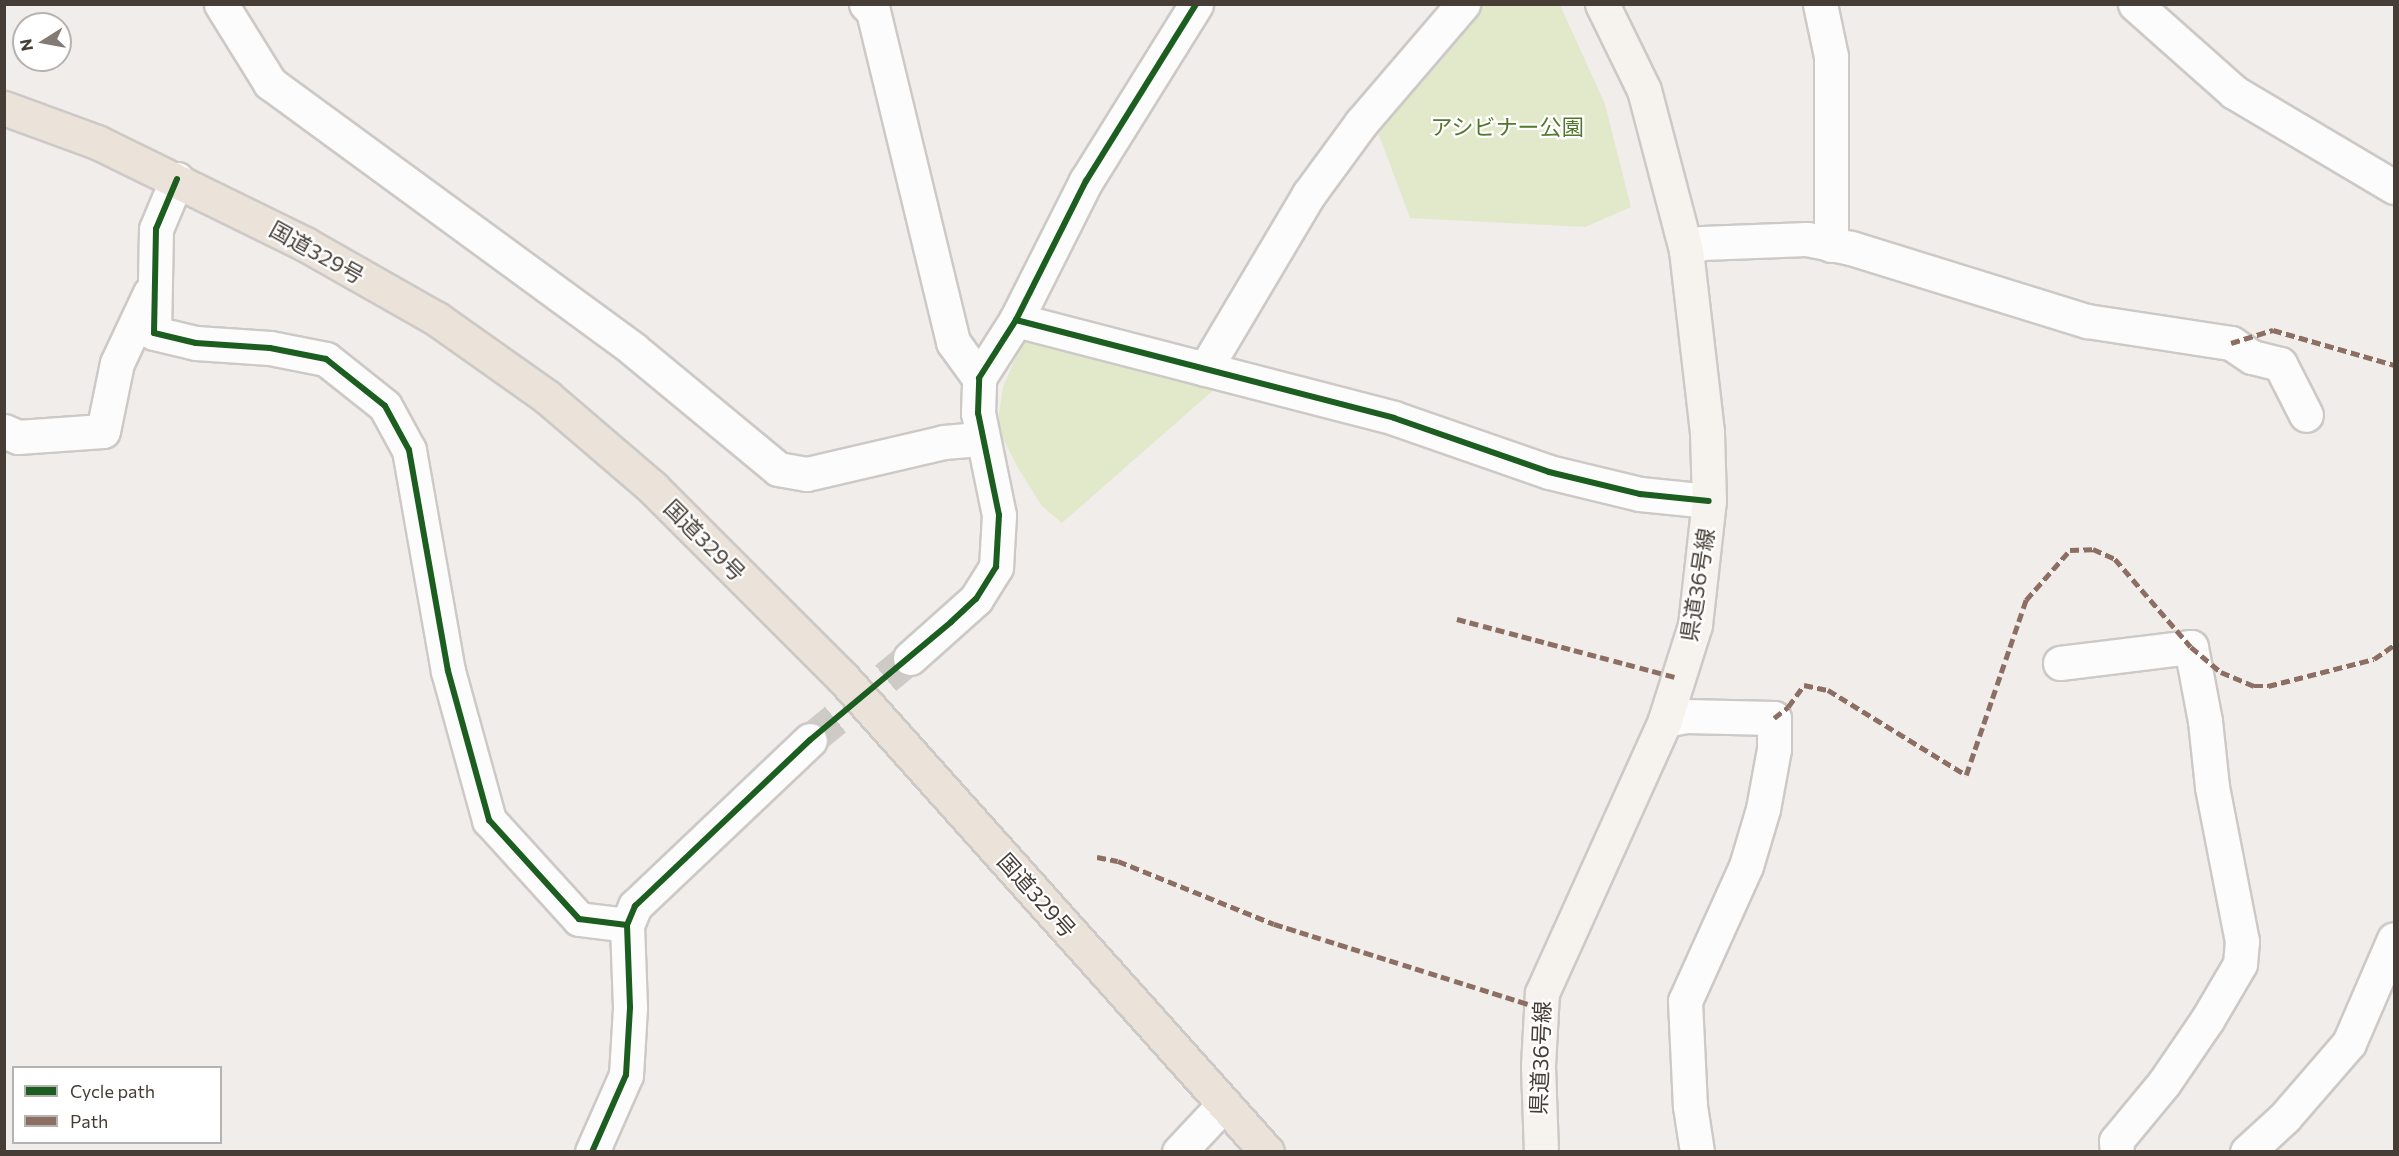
<!DOCTYPE html>
<html>
<head>
<meta charset="utf-8">
<style>
	body { margin:0 }
	#map { position:relative; width:2399px; height:1156px; overflow:hidden; background:#f0edea; font-family:Commissioner,"Noto Sans JP",sans-serif }
	div>[style] { position:absolute }
	.green>* { inset:0; background:#e2e9cb }
	.street-tunnel>* { height:33px; margin-top:-16.5px; transform-origin:0; background:repeating-linear-gradient(90deg,#cecac6 0 33px,transparent 0 49px) }
	.roads { filter:drop-shadow(2px 0 #ccc9c6) drop-shadow(-2px 0 #ccc9c6) drop-shadow(0 2px #ccc9c6) drop-shadow(0 -2px #ccc9c6) }
	.street>* { height:33px; margin:-16.5px; padding:0 16.5px; transform-origin:16.5px; border-radius:16.5px; background:#fdfcfc }
	.secondary>* { height:33px; margin:-16.5px; padding:0 16.5px; transform-origin:16.5px; border-radius:16.5px; background:#f6f3ef }
	.highway>* { height:33px; margin:-16.5px; padding:0 16.5px; transform-origin:16.5px; border-radius:16.5px; background:#ebe3da }
	.quiet>* { height:4.5px; margin-top:-2.25px; transform-origin:0; background:repeating-linear-gradient(90deg,#8d6e63 0 9px,transparent 0 13.5px) }
	.cycleway>* { height:6px; margin:-3px; padding:0 3px; transform-origin:3px; border-radius:3px; background:#1b5e20 }
	span { translate:-50% -50%; white-space:nowrap; text-align:center; line-height:1.15; -webkit-text-stroke:4.5px #fff; paint-order:stroke }
	.park-label { font-size:22px; color:#53772b }
	.street-label { font-size:22px; color:#463e36 }
	.frame { position:absolute; inset:0; border:6px solid #463e36; pointer-events:none }
	.legend { position:absolute; left:12px; top:1066px; width:210px; height:78px; box-sizing:border-box; background:#fff; border:2px solid #b5b2af; margin:0; padding:8px 10px; list-style:none; font-size:18px; color:#463e36 }
	.legend li { display:flex; align-items:center; gap:12px; height:30px }
	.legend b { width:30px; border:2px solid #b5b2af }
	.north { position:absolute; left:12px; top:12px; width:60px; height:60px; box-sizing:border-box; background:#fff; border:2px solid #b5b2af; border-radius:50%; rotate:259deg; font-size:16px; font-weight:700; line-height:24px; text-align:center; color:#463e36 }
	.north::after { content:''; display:block; margin:auto; width:21px; height:27px; background:#827b75; clip-path:polygon(50% 0,100% 100%,50% 72%,0 100%) }
</style>
</head>
<body>
<div id="map">
	<div class="green">
		<i style="clip-path:polygon(1482px 5px,1560px 5px,1605px 104px,1631px 207px,1585px 227px,1410px 218px,1377px 130px)"></i>
		<i style="clip-path:polygon(1026px 333px,1217px 387px,1062px 523px,1042px 506px,1018px 468px,1002px 437px,998px 419px,1003px 387px)"></i>
	</div>
	<div class="street-tunnel">
		<i style="left:810px;top:740px;width:129px;rotate:-39.4deg"></i>
	</div>
	<div class="roads">
		<div class="street">
			<i style="left:221px;top:4px;width:93px;rotate:58.2deg"></i>
			<i style="left:270px;top:83px;width:450px;rotate:36.2deg"></i>
			<i style="left:633px;top:349px;width:188px;rotate:39.6deg"></i>
			<i style="left:778px;top:469px;width:29px;rotate:10deg"></i>
			<i style="left:807px;top:474px;width:141px;rotate:-13.1deg"></i>
			<i style="left:944px;top:442px;width:38px;rotate:-5deg"></i>
			<i style="left:866px;top:4px;width:10px;rotate:45deg"></i>
			<i style="left:873px;top:11px;width:341px;rotate:76.4deg"></i>
			<i style="left:953px;top:342px;width:44px;rotate:54.2deg"></i>
			<i style="left:1820px;top:4px;width:53px;rotate:78.1deg"></i>
			<i style="left:1831px;top:56px;width:189px;rotate:90deg"></i>
			<i style="left:2135px;top:4px;width:132px;rotate:41.6deg"></i>
			<i style="left:2234px;top:92px;width:186px;rotate:30.7deg"></i>
			<i style="left:177px;top:179px;width:54px;rotate:112.8deg"></i>
			<i style="left:156px;top:229px;width:104px;rotate:91.1deg"></i>
			<i style="left:154px;top:333px;width:43px;rotate:13.4deg"></i>
			<i style="left:196px;top:343px;width:74px;rotate:3.9deg"></i>
			<i style="left:270px;top:348px;width:57px;rotate:11.1deg"></i>
			<i style="left:326px;top:359px;width:75px;rotate:38.5deg"></i>
			<i style="left:385px;top:406px;width:50px;rotate:61.4deg"></i>
			<i style="left:409px;top:450px;width:224px;rotate:80deg"></i>
			<i style="left:448px;top:671px;width:155px;rotate:74.6deg"></i>
			<i style="left:489px;top:820px;width:134px;rotate:47.7deg"></i>
			<i style="left:579px;top:919px;width:48px;rotate:7.1deg"></i>
			<i style="left:1686px;top:250px;width:17px;rotate:-24deg"></i>
			<i style="left:1702px;top:243px;width:105px;rotate:-2.2deg"></i>
			<i style="left:1807px;top:239px;width:45px;rotate:11.6deg"></i>
			<i style="left:1851px;top:248px;width:247px;rotate:17.2deg"></i>
			<i style="left:2087px;top:321px;width:146px;rotate:8.7deg"></i>
			<i style="left:2231px;top:343px;width:25px;rotate:34deg"></i>
			<i style="left:2252px;top:357px;width:29px;rotate:14deg"></i>
			<i style="left:2280px;top:364px;width:57px;rotate:63deg"></i>
			<i style="left:1016px;top:320px;width:390px;rotate:14.5deg"></i>
			<i style="left:1394px;top:418px;width:164px;rotate:19.2deg"></i>
			<i style="left:1549px;top:472px;width:94px;rotate:13.6deg"></i>
			<i style="left:1640px;top:494px;width:69px;rotate:5.8deg"></i>
			<i style="left:1205px;top:369px;width:204px;rotate:-59.3deg"></i>
			<i style="left:1309px;top:194px;width:88px;rotate:-53.8deg"></i>
			<i style="left:1361px;top:123px;width:157px;rotate:-49.4deg"></i>
			<i style="left:4px;top:431px;width:15px;rotate:23deg"></i>
			<i style="left:18px;top:437px;width:85px;rotate:-4deg"></i>
			<i style="left:103px;top:431px;width:69px;rotate:-78.4deg"></i>
			<i style="left:117px;top:363px;width:77px;rotate:-64.8deg"></i>
			<i style="left:910px;top:658px;width:89px;rotate:-41.8deg"></i>
			<i style="left:976px;top:599px;width:38px;rotate:-58deg"></i>
			<i style="left:996px;top:567px;width:52px;rotate:-86.7deg"></i>
			<i style="left:999px;top:515px;width:104px;rotate:-101.6deg"></i>
			<i style="left:978px;top:413px;width:35px;rotate:-88deg"></i>
			<i style="left:979px;top:378px;width:69px;rotate:-57.5deg"></i>
			<i style="left:1016px;top:320px;width:156px;rotate:-63.3deg"></i>
			<i style="left:1086px;top:181px;width:208px;rotate:-58.1deg"></i>
			<i style="left:2060px;top:663px;width:132px;rotate:-7deg"></i>
			<i style="left:2191px;top:647px;width:75px;rotate:79.3deg"></i>
			<i style="left:2205px;top:721px;width:66px;rotate:83.9deg"></i>
			<i style="left:2212px;top:787px;width:157px;rotate:79deg"></i>
			<i style="left:2242px;top:941px;width:23px;rotate:95deg"></i>
			<i style="left:2240px;top:964px;width:65px;rotate:120.5deg"></i>
			<i style="left:2207px;top:1020px;width:76px;rotate:124.3deg"></i>
			<i style="left:2164px;top:1083px;width:75px;rotate:129.6deg"></i>
			<i style="left:2116px;top:1141px;width:11px;rotate:85deg"></i>
			<i style="left:1665px;top:720px;width:20px;rotate:-11deg"></i>
			<i style="left:1685px;top:716px;width:89px;rotate:1.3deg"></i>
			<i style="left:1774px;top:718px;width:31px;rotate:90deg"></i>
			<i style="left:1774px;top:749px;width:61px;rotate:100.4deg"></i>
			<i style="left:1763px;top:809px;width:59px;rotate:106.6deg"></i>
			<i style="left:1746px;top:866px;width:148px;rotate:114.3deg"></i>
			<i style="left:1685px;top:1001px;width:105px;rotate:87.3deg"></i>
			<i style="left:1690px;top:1106px;width:47px;rotate:81.3deg"></i>
			<i style="left:592px;top:1152px;width:84px;rotate:-66.2deg"></i>
			<i style="left:626px;top:1075px;width:68px;rotate:-86.6deg"></i>
			<i style="left:630px;top:1007px;width:82px;rotate:-92.1deg"></i>
			<i style="left:627px;top:925px;width:21px;rotate:-67deg"></i>
			<i style="left:635px;top:906px;width:241px;rotate:-43.5deg"></i>
			<i style="left:1179px;top:1152px;width:66px;rotate:-46.8deg"></i>
			<i style="left:2247px;top:1152px;width:52px;rotate:-42.6deg"></i>
			<i style="left:2285px;top:1117px;width:98px;rotate:-49.1deg"></i>
			<i style="left:2349px;top:1043px;width:113px;rotate:-66.6deg"></i>
		</div>
		<div class="secondary">
			<i style="left:1541px;top:1152px;width:86px;rotate:-92deg"></i>
			<i style="left:1538px;top:1066px;width:73px;rotate:-86.9deg"></i>
			<i style="left:1542px;top:993px;width:299px;rotate:-65.7deg"></i>
			<i style="left:1665px;top:720px;width:100px;rotate:-72.5deg"></i>
			<i style="left:1695px;top:625px;width:125px;rotate:-83.6deg"></i>
			<i style="left:1709px;top:501px;width:69px;rotate:-91.7deg"></i>
			<i style="left:1707px;top:432px;width:183px;rotate:-96.6deg"></i>
			<i style="left:1686px;top:250px;width:165px;rotate:-104.7deg"></i>
			<i style="left:1644px;top:90px;width:96px;rotate:-116deg"></i>
		</div>
		<div class="highway">
			<i style="left:4px;top:108px;width:99px;rotate:20.1deg"></i>
			<i style="left:97px;top:142px;width:232px;rotate:26.1deg"></i>
			<i style="left:305px;top:244px;width:152px;rotate:29.6deg"></i>
			<i style="left:437px;top:319px;width:135px;rotate:35.3deg"></i>
			<i style="left:547px;top:397px;width:140px;rotate:40.6deg"></i>
			<i style="left:653px;top:488px;width:269px;rotate:45deg"></i>
			<i style="left:843px;top:678px;width:636px;rotate:48.19deg"></i>
		</div>
	</div>
	<div class="quiet">
		<i style="left:2231px;top:343px;width:44px;rotate:-17.2deg"></i>
		<i style="left:2273px;top:330px;width:126px;rotate:16.1deg"></i>
		<i style="left:1457px;top:619px;width:229px;rotate:14.9deg"></i>
		<i style="left:1774px;top:718px;width:18px;rotate:-38deg"></i>
		<i style="left:1788px;top:707px;width:27px;rotate:-54deg"></i>
		<i style="left:1804px;top:685px;width:25px;rotate:12deg"></i>
		<i style="left:1828px;top:690px;width:162px;rotate:31.6deg"></i>
		<i style="left:1966px;top:775px;width:185px;rotate:-71.1deg"></i>
		<i style="left:2026px;top:600px;width:67px;rotate:-48.7deg"></i>
		<i style="left:2070px;top:550px;width:23px;rotate:-2deg"></i>
		<i style="left:2093px;top:549px;width:24px;rotate:24deg"></i>
		<i style="left:2115px;top:559px;width:116px;rotate:49.2deg"></i>
		<i style="left:2191px;top:647px;width:39px;rotate:40deg"></i>
		<i style="left:2221px;top:672px;width:36px;rotate:23deg"></i>
		<i style="left:2254px;top:686px;width:14px"></i>
		<i style="left:2268px;top:686px;width:109px;rotate:-14.3deg"></i>
		<i style="left:2374px;top:659px;width:24px;rotate:-35deg"></i>
		<i style="left:1097px;top:857px;width:21px;rotate:11deg"></i>
		<i style="left:1118px;top:861px;width:168px;rotate:22deg"></i>
		<i style="left:1274px;top:924px;width:280px;rotate:17.5deg"></i>
	</div>
	<div class="cycleway">
		<i style="left:177px;top:179px;width:54px;rotate:112.8deg"></i>
		<i style="left:156px;top:229px;width:104px;rotate:91.1deg"></i>
		<i style="left:154px;top:333px;width:43px;rotate:13.4deg"></i>
		<i style="left:196px;top:343px;width:74px;rotate:3.9deg"></i>
		<i style="left:270px;top:348px;width:57px;rotate:11.1deg"></i>
		<i style="left:326px;top:359px;width:75px;rotate:38.5deg"></i>
		<i style="left:385px;top:406px;width:50px;rotate:61.4deg"></i>
		<i style="left:409px;top:450px;width:224px;rotate:80deg"></i>
		<i style="left:448px;top:671px;width:155px;rotate:74.6deg"></i>
		<i style="left:489px;top:820px;width:134px;rotate:47.7deg"></i>
		<i style="left:579px;top:919px;width:48px;rotate:7.1deg"></i>
		<i style="left:1016px;top:320px;width:390px;rotate:14.5deg"></i>
		<i style="left:1394px;top:418px;width:164px;rotate:19.2deg"></i>
		<i style="left:1549px;top:472px;width:94px;rotate:13.6deg"></i>
		<i style="left:1640px;top:494px;width:69px;rotate:5.8deg"></i>
		<i style="left:592px;top:1152px;width:84px;rotate:-66.2deg"></i>
		<i style="left:626px;top:1075px;width:68px;rotate:-86.6deg"></i>
		<i style="left:630px;top:1007px;width:82px;rotate:-92.1deg"></i>
		<i style="left:627px;top:925px;width:21px;rotate:-67deg"></i>
		<i style="left:635px;top:906px;width:241px;rotate:-43.5deg"></i>
		<i style="left:810px;top:740px;width:184px;rotate:-39.9deg"></i>
		<i style="left:951px;top:622px;width:34px;rotate:-43deg"></i>
		<i style="left:976px;top:599px;width:38px;rotate:-58deg"></i>
		<i style="left:996px;top:567px;width:52px;rotate:-86.7deg"></i>
		<i style="left:999px;top:515px;width:104px;rotate:-101.6deg"></i>
		<i style="left:978px;top:413px;width:35px;rotate:-88deg"></i>
		<i style="left:979px;top:378px;width:69px;rotate:-57.5deg"></i>
		<i style="left:1016px;top:320px;width:156px;rotate:-63.3deg"></i>
		<i style="left:1086px;top:181px;width:208px;rotate:-58.1deg"></i>
	</div>
	<div class="park-label">
		<span style="left:1507px;top:127px">アシビナー公園</span>
	</div>
	<div class="street-label">
		<span style="left:317px;top:252px;rotate:29deg">国道329号</span>
		<span style="left:705px;top:540px;rotate:45deg">国道329号</span>
		<span style="left:1697px;top:585px;rotate:-81deg">県道36号線</span>
		<span style="left:1037px;top:895px;rotate:48deg">国道329号</span>
		<span style="left:1540px;top:1058px;rotate:-88deg">県道36号線</span>
	</div>
	<div class="frame"></div>
	<ul class="legend">
	<li><b style="height:8px;background:#1b5e20"></b>Cycle path</li>
	<li><b style="height:8px;background:#8d6e63"></b>Path</li>
	</ul>
	<div class="north">N</div>
</div>
</body>
</html>
